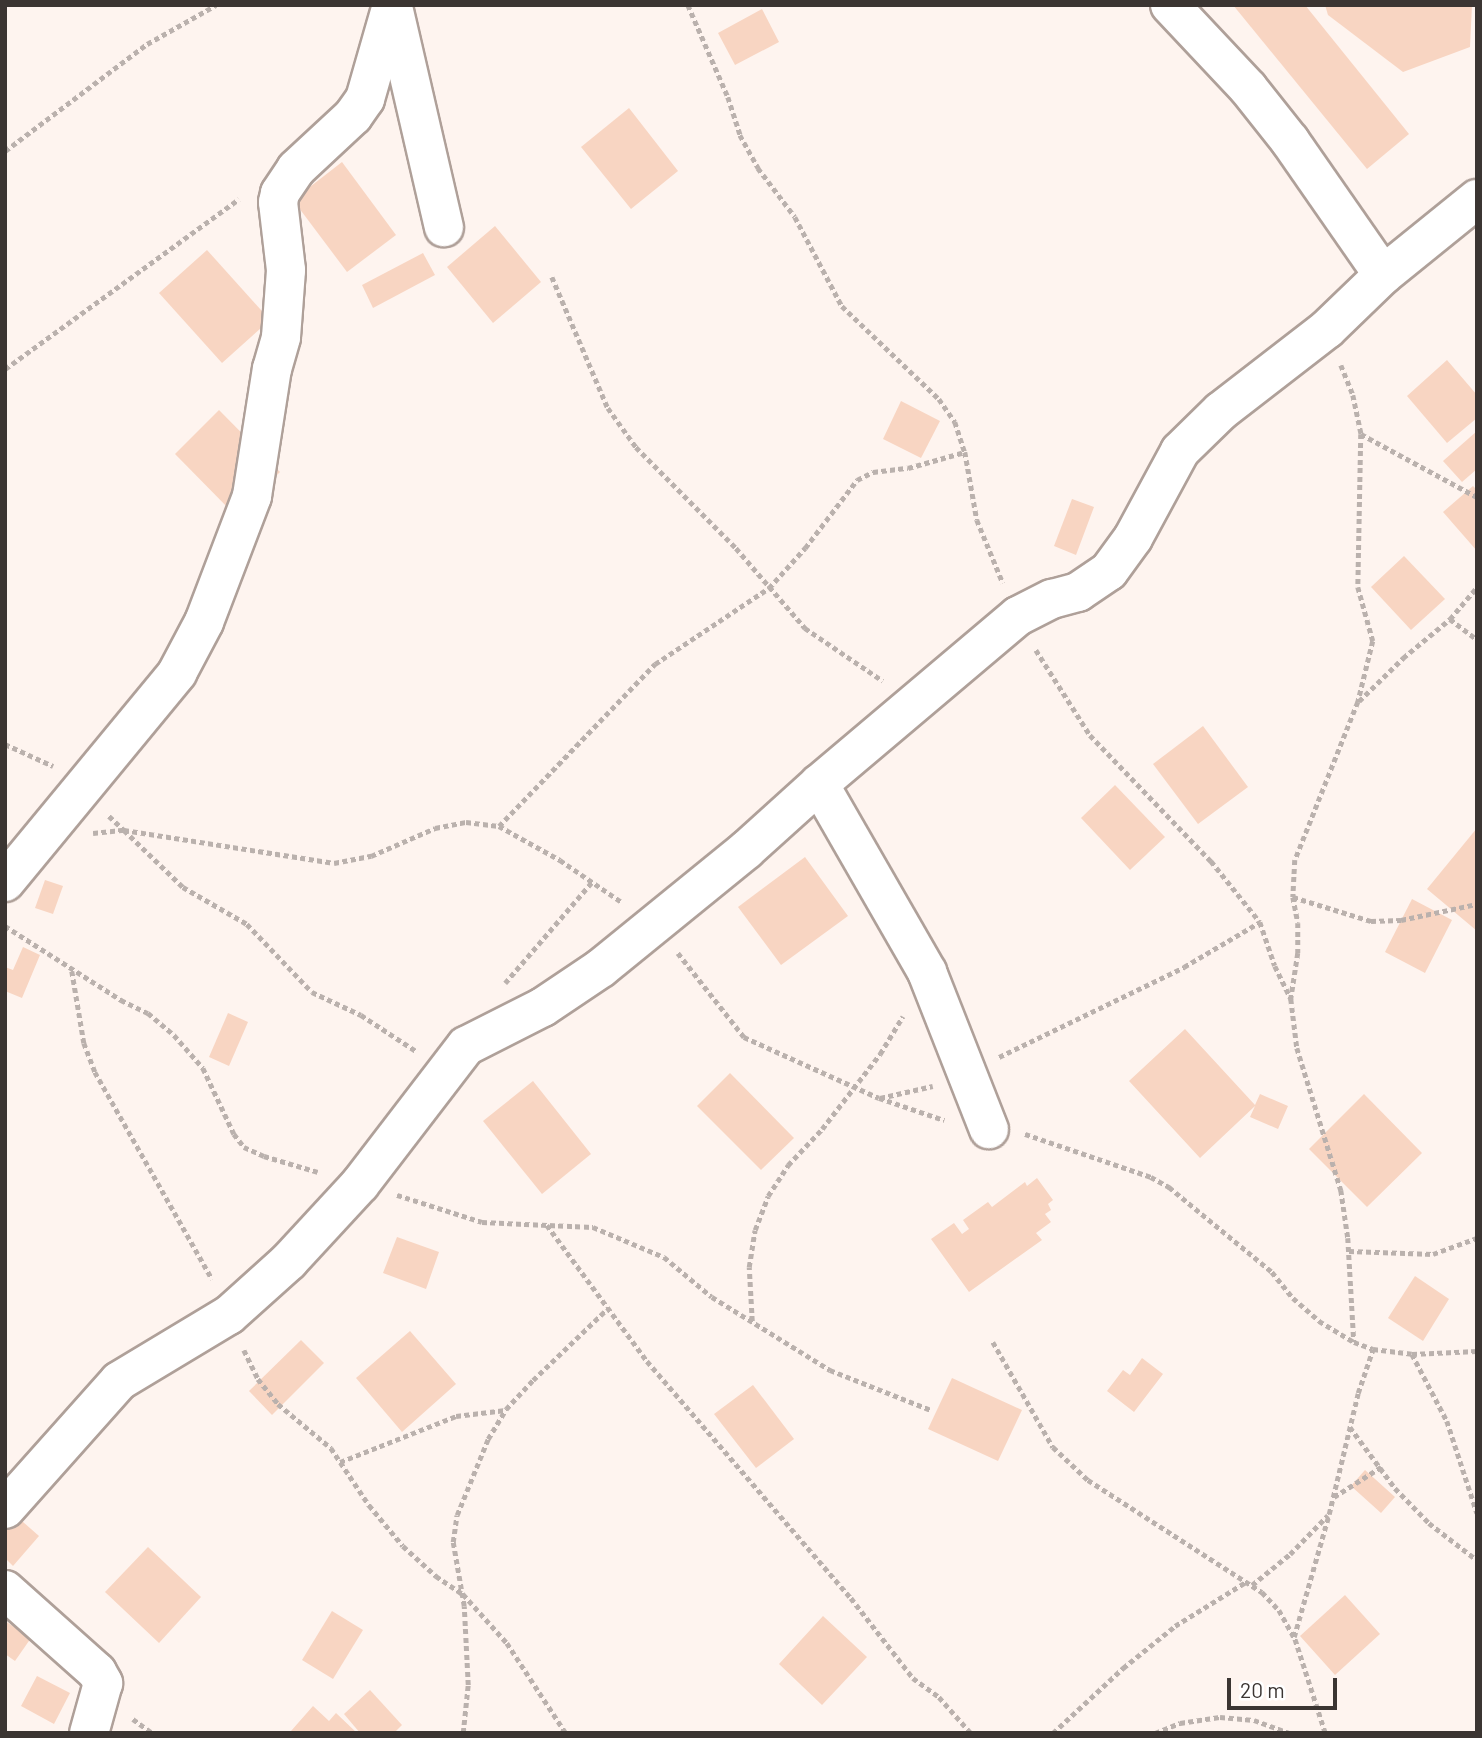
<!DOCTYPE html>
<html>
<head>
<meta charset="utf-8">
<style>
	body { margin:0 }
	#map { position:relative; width:1482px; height:1738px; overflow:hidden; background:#fef4ef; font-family:Barlow,sans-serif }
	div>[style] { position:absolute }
	.building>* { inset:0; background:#f8d5c2 }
	.path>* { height:4.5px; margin-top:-2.25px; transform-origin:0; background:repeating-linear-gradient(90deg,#bab1ad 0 5px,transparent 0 8.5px) }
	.roads { filter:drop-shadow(2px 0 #afa099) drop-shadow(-2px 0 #afa099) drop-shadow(0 2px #afa099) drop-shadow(0 -2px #afa099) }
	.street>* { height:38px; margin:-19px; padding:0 19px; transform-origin:19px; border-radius:19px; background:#fff }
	span { translate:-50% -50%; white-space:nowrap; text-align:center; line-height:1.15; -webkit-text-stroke:7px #fff; paint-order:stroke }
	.frame { position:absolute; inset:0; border:7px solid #3b3532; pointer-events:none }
	.scale { position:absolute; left:1227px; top:1678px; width:110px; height:32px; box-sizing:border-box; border:4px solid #3b3532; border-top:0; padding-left:9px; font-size:21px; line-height:24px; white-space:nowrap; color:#3b3532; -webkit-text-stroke:5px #fff; paint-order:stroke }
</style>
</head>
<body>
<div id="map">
	<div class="building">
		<i style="clip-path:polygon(1233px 5px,1305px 5px,1409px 134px,1367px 169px)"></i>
		<i style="clip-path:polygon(1325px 5px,1472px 5px,1470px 47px,1403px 72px,1328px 15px)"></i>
		<i style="clip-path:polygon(762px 9px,779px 42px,735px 65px,718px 33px)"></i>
		<i style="clip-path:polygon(629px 108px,678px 171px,631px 209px,581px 147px)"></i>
		<i style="clip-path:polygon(342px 162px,396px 235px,347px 272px,293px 200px)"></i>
		<i style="clip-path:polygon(495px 226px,541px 282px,493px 323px,447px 267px)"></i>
		<i style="clip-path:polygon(207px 250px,270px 320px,222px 363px,159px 293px)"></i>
		<i style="clip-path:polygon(423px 253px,435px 275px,373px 308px,362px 285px)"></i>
		<i style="clip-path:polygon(1447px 360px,1477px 395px,1477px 418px,1447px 443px,1407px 396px)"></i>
		<i style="clip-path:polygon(901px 401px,940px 421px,921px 458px,883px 439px)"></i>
		<i style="clip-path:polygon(219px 410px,280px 472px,236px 516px,175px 454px)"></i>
		<i style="clip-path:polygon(1477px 431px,1477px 469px,1462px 482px,1443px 461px)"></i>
		<i style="clip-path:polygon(1473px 486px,1477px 490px,1477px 551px,1443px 512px)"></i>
		<i style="clip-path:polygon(1072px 499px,1094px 507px,1076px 555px,1054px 546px)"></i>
		<i style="clip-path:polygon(1404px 556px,1445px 599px,1411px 630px,1371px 587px)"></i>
		<i style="clip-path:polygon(1203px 726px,1248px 787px,1198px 824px,1153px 764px)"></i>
		<i style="clip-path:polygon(1115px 785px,1165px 837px,1130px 870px,1081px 818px)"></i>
		<i style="clip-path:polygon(1477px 828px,1477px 931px,1427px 889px)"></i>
		<i style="clip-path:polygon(805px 857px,848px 916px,781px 965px,738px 907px)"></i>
		<i style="clip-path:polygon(45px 880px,63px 886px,53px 914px,35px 908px)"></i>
		<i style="clip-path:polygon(1412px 899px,1452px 920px,1425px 973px,1385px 952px)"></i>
		<i style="clip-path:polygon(23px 947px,40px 955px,22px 998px,5px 991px,5px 967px,13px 970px)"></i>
		<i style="clip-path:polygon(228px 1013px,248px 1022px,229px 1066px,209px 1057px)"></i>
		<i style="clip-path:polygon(1185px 1029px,1255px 1105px,1260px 1094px,1288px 1106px,1278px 1129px,1250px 1117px,1255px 1106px,1200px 1158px,1129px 1081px)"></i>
		<i style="clip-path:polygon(730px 1073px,794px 1138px,761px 1170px,697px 1106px)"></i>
		<i style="clip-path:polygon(533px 1081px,591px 1154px,542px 1194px,483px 1121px)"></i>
		<i style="clip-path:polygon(1364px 1094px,1422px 1153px,1367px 1207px,1309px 1149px)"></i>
		<i style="clip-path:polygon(1037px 1178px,1053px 1200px,1048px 1204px,1051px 1210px,1045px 1214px,1051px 1222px,1036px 1233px,1042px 1240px,969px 1292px,931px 1239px,954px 1223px,962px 1234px,969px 1229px,963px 1220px,988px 1202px,992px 1207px,1025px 1182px,1027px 1186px)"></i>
		<i style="clip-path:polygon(397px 1237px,439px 1252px,426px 1289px,383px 1273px)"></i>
		<i style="clip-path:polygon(1415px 1276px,1449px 1299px,1423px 1341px,1388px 1318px)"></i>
		<i style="clip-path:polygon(410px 1331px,456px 1384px,402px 1432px,356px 1378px)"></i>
		<i style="clip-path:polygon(301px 1340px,324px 1363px,272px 1415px,249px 1391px)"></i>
		<i style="clip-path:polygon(1142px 1358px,1163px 1374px,1134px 1412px,1107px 1391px,1123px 1370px,1130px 1375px)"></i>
		<i style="clip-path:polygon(952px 1378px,1022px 1410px,998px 1461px,928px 1429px)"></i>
		<i style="clip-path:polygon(753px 1385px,794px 1439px,756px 1468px,714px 1414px)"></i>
		<i style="clip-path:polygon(1365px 1470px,1395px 1497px,1381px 1513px,1351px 1486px)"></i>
		<i style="clip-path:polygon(14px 1514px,39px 1536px,13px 1566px,5px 1558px,5px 1524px)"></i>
		<i style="clip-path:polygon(148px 1547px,201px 1597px,159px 1643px,105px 1592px)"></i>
		<i style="clip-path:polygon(1345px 1595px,1380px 1634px,1335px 1675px,1300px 1636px)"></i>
		<i style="clip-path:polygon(332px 1611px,363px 1630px,333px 1679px,302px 1660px)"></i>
		<i style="clip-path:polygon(823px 1616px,867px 1657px,822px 1705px,779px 1664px)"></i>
		<i style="clip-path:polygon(5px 1621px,31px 1638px,15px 1661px,5px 1654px)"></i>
		<i style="clip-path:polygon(37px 1676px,70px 1693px,54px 1724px,21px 1706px)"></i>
		<i style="clip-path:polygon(370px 1690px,402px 1725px,394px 1733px,360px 1733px,344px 1714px)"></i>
		<i style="clip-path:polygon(313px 1706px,329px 1721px,336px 1713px,357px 1733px,293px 1733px,291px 1731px)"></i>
	</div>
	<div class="path">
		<i style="left:688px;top:5px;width:100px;rotate:66.5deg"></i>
		<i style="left:728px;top:97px;width:40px;rotate:72deg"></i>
		<i style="left:740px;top:135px;width:38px;rotate:61deg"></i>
		<i style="left:758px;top:168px;width:61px;rotate:52.9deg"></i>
		<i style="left:795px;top:217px;width:101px;rotate:62.2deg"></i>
		<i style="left:842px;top:306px;width:134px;rotate:43.8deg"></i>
		<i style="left:939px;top:399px;width:28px;rotate:55deg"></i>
		<i style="left:955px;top:422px;width:32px;rotate:72deg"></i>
		<i style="left:965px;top:452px;width:69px;rotate:80deg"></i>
		<i style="left:977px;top:520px;width:68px;rotate:67.6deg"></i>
		<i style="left:5px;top:151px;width:178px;rotate:-37deg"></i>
		<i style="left:147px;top:44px;width:79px;rotate:-29.5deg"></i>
		<i style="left:552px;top:277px;width:142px;rotate:66.9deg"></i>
		<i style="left:608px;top:408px;width:48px;rotate:54.3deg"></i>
		<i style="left:636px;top:447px;width:142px;rotate:45.3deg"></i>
		<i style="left:736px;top:548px;width:106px;rotate:49.2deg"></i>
		<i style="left:805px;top:628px;width:94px;rotate:34.2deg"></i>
		<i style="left:1341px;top:365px;width:32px;rotate:68deg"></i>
		<i style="left:1353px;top:395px;width:40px;rotate:78deg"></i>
		<i style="left:1361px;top:434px;width:153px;rotate:91.1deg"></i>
		<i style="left:1358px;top:587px;width:56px;rotate:74.5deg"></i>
		<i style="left:1373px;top:641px;width:63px;rotate:103.8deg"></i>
		<i style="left:1358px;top:702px;width:170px;rotate:111.7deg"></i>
		<i style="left:1295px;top:860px;width:37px;rotate:93deg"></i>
		<i style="left:1293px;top:897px;width:26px;rotate:79deg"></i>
		<i style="left:1298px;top:923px;width:30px;rotate:90deg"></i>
		<i style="left:1298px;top:953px;width:47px;rotate:98.7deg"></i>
		<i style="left:1291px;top:999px;width:49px;rotate:83deg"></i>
		<i style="left:1297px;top:1048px;width:149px;rotate:72.8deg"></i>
		<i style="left:1341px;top:1190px;width:49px;rotate:81.7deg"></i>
		<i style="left:1348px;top:1238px;width:104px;rotate:86.7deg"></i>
		<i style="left:5px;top:369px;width:289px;rotate:-36deg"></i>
		<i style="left:1361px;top:434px;width:132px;rotate:28.5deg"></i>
		<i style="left:1450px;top:619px;width:34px;rotate:37deg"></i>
		<i style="left:1036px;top:650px;width:101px;rotate:57.6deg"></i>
		<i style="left:1090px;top:735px;width:175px;rotate:46.2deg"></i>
		<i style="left:1211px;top:861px;width:78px;rotate:51.2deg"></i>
		<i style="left:1260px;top:922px;width:46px;rotate:71.2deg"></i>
		<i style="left:1275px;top:966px;width:37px;rotate:64deg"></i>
		<i style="left:1359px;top:701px;width:62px;rotate:-44.3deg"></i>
		<i style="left:1403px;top:658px;width:61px;rotate:-39.7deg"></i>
		<i style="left:1450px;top:619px;width:42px;rotate:-49.8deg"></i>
		<i style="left:5px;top:744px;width:53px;rotate:24.6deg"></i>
		<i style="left:109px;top:816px;width:21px;rotate:43deg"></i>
		<i style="left:124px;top:830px;width:213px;rotate:8.9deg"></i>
		<i style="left:334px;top:863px;width:38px;rotate:-11deg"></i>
		<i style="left:371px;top:856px;width:70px;rotate:-23.6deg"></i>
		<i style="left:435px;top:828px;width:32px;rotate:-11deg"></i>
		<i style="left:466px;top:822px;width:33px;rotate:7deg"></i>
		<i style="left:499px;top:826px;width:70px;rotate:29.1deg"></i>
		<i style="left:560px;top:860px;width:76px;rotate:34.3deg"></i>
		<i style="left:499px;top:826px;width:225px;rotate:-46.1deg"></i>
		<i style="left:655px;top:664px;width:137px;rotate:-33.7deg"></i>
		<i style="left:769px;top:588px;width:54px;rotate:-48deg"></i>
		<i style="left:805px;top:548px;width:86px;rotate:-52.6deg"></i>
		<i style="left:857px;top:480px;width:18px;rotate:-27deg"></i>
		<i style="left:873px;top:472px;width:35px;rotate:-7deg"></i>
		<i style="left:908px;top:468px;width:59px;rotate:-15.7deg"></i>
		<i style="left:93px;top:833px;width:31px;rotate:-6deg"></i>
		<i style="left:124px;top:830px;width:82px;rotate:44deg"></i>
		<i style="left:183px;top:887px;width:74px;rotate:30deg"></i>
		<i style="left:247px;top:924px;width:94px;rotate:46.3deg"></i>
		<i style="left:312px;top:992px;width:54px;rotate:25.1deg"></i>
		<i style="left:361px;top:1015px;width:66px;rotate:33.2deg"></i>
		<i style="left:1293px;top:897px;width:82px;rotate:17.1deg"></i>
		<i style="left:1371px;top:921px;width:30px;rotate:-2deg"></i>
		<i style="left:1401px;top:920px;width:78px;rotate:-11.9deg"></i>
		<i style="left:5px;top:926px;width:138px;rotate:32.5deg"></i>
		<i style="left:121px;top:1000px;width:30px;rotate:26deg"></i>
		<i style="left:148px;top:1013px;width:34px;rotate:40deg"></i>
		<i style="left:174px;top:1035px;width:44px;rotate:48.7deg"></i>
		<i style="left:203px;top:1068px;width:73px;rotate:64.8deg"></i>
		<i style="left:234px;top:1134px;width:16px;rotate:52deg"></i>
		<i style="left:244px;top:1147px;width:22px;rotate:24deg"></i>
		<i style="left:264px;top:1156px;width:56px;rotate:16.5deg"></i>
		<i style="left:678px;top:953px;width:107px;rotate:51.8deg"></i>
		<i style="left:744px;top:1037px;width:148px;rotate:24.3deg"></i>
		<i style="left:879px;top:1098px;width:69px;rotate:18.7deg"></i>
		<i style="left:72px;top:971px;width:73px;rotate:80.5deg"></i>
		<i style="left:84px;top:1043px;width:31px;rotate:69deg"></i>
		<i style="left:95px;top:1072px;width:238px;rotate:60.5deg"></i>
		<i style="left:505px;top:983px;width:133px;rotate:-49.3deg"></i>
		<i style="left:999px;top:1057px;width:206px;rotate:-25.9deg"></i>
		<i style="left:1184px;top:967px;width:88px;rotate:-30.6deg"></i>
		<i style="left:880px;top:1098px;width:54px;rotate:-12.8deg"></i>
		<i style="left:1025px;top:1134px;width:133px;rotate:18.8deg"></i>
		<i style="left:1151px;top:1177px;width:21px;rotate:29deg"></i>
		<i style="left:1169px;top:1187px;width:134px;rotate:39.5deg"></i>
		<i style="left:1272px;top:1272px;width:33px;rotate:51deg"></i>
		<i style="left:1293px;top:1298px;width:35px;rotate:41deg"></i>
		<i style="left:1319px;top:1321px;width:41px;rotate:31deg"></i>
		<i style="left:1354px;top:1342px;width:20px;rotate:20deg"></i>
		<i style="left:1373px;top:1349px;width:39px;rotate:7deg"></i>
		<i style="left:1412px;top:1354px;width:65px;rotate:-2.6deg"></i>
		<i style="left:397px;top:1195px;width:89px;rotate:17.6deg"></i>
		<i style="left:482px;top:1222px;width:111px;rotate:2.6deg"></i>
		<i style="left:593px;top:1227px;width:77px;rotate:22.9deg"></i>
		<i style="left:664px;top:1257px;width:62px;rotate:39.8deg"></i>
		<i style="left:712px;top:1297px;width:139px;rotate:31.7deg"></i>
		<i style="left:830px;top:1370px;width:109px;rotate:21.6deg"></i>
		<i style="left:547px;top:1225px;width:169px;rotate:53.7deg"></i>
		<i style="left:647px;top:1361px;width:313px;rotate:49.3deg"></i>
		<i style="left:851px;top:1598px;width:101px;rotate:52.2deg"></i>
		<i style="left:913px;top:1678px;width:32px;rotate:36deg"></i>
		<i style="left:939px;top:1697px;width:48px;rotate:48.4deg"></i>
		<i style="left:1349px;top:1251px;width:84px;rotate:2deg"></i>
		<i style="left:1433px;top:1254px;width:47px;rotate:-20deg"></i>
		<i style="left:752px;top:1321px;width:54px;rotate:-93.2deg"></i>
		<i style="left:749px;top:1267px;width:37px;rotate:-81deg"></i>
		<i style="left:755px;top:1230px;width:36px;rotate:-69deg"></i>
		<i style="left:768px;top:1196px;width:37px;rotate:-57deg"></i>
		<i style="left:788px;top:1165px;width:50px;rotate:-46.6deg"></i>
		<i style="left:822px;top:1129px;width:95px;rotate:-52.3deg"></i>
		<i style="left:880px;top:1054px;width:44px;rotate:-58.8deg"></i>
		<i style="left:993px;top:1342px;width:121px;rotate:60.3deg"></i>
		<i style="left:1053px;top:1447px;width:48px;rotate:43.3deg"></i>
		<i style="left:1088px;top:1480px;width:207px;rotate:32.8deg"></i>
		<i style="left:1262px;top:1592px;width:25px;rotate:47deg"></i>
		<i style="left:1279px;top:1610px;width:31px;rotate:61deg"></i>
		<i style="left:244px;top:1350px;width:32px;rotate:64deg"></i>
		<i style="left:258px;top:1379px;width:32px;rotate:51deg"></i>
		<i style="left:278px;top:1404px;width:69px;rotate:39.7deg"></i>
		<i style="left:331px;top:1448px;width:69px;rotate:56.3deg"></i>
		<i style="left:369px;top:1505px;width:53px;rotate:50.3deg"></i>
		<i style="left:403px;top:1546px;width:45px;rotate:42.3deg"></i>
		<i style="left:436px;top:1576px;width:32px;rotate:34deg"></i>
		<i style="left:463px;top:1594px;width:66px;rotate:48.1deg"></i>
		<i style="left:507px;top:1643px;width:108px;rotate:56.8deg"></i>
		<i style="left:1412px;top:1354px;width:76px;rotate:62.4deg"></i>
		<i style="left:1447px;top:1421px;width:97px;rotate:71.9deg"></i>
		<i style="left:1350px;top:1427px;width:76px;rotate:53.6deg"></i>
		<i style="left:1395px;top:1488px;width:49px;rotate:45.8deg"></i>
		<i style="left:1429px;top:1523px;width:61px;rotate:37.6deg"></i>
		<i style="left:340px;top:1462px;width:125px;rotate:-21.6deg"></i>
		<i style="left:456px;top:1416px;width:50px;rotate:-6.8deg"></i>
		<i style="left:1334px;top:1497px;width:56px;rotate:-32.6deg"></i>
		<i style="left:1252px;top:1585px;width:49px;rotate:-39.2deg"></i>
		<i style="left:1290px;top:1554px;width:54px;rotate:-45.7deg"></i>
		<i style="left:133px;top:1719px;width:24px;rotate:36deg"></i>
		<i style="left:463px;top:1733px;width:48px;rotate:-84.1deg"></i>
		<i style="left:468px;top:1685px;width:79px;rotate:-92.9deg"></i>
		<i style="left:464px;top:1606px;width:65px;rotate:-99.8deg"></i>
		<i style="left:453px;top:1542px;width:27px;rotate:-82deg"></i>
		<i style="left:457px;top:1515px;width:82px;rotate:-67.8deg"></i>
		<i style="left:488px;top:1439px;width:35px;rotate:-59deg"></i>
		<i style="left:506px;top:1409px;width:40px;rotate:-47deg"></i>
		<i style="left:533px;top:1380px;width:104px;rotate:-43.8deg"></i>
		<i style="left:1053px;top:1733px;width:96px;rotate:-42.9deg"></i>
		<i style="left:1123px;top:1668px;width:67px;rotate:-38.9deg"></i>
		<i style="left:1175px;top:1626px;width:84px;rotate:-31.8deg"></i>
		<i style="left:1155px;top:1733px;width:27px;rotate:-22deg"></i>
		<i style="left:1180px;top:1723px;width:40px;rotate:-8.5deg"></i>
		<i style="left:1220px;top:1717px;width:34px;rotate:5deg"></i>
		<i style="left:1254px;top:1720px;width:38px;rotate:20deg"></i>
		<i style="left:1325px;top:1733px;width:101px;rotate:-107.9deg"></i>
		<i style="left:1294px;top:1637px;width:128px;rotate:-74.1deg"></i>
		<i style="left:1329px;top:1514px;width:124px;rotate:-76.5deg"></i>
		<i style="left:1358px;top:1393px;width:46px;rotate:-71.2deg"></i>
	</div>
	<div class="roads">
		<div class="street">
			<i style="left:1170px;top:5px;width:114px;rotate:46.8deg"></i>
			<i style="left:1248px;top:88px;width:68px;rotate:51.6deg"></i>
			<i style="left:1290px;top:141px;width:163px;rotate:55.2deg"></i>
			<i style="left:394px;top:11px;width:222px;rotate:77deg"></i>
			<i style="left:819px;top:784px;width:217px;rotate:60.1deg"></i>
			<i style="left:927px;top:972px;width:169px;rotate:68.5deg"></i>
			<i style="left:5px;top:882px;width:271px;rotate:-50.5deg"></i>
			<i style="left:177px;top:673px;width:58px;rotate:-62.1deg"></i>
			<i style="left:204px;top:622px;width:135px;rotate:-69.1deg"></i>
			<i style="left:252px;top:496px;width:129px;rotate:-81.1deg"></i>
			<i style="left:272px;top:369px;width:33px;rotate:-74deg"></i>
			<i style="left:281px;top:337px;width:67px;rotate:-85.7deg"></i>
			<i style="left:286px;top:270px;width:68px;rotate:-96.7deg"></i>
			<i style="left:278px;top:202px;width:9px;rotate:-77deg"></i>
			<i style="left:280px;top:193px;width:29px;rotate:-56deg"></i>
			<i style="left:296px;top:169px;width:78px;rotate:-42.9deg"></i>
			<i style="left:353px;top:116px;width:21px;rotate:-55deg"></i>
			<i style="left:365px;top:99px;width:98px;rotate:-74deg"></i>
			<i style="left:5px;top:1509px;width:171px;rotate:-48.3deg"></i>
			<i style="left:119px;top:1381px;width:128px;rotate:-31deg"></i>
			<i style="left:229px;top:1315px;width:81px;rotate:-42deg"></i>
			<i style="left:289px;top:1261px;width:105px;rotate:-47.3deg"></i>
			<i style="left:360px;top:1184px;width:174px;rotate:-52.5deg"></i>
			<i style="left:466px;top:1046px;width:86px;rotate:-26.9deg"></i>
			<i style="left:543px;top:1007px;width:70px;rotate:-33.9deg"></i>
			<i style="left:601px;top:968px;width:187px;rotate:-39.1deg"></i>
			<i style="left:746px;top:850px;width:98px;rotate:-42.1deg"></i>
			<i style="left:819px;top:784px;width:260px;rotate:-40.2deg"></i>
			<i style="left:1018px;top:616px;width:38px;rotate:-27deg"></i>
			<i style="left:1052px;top:599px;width:27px;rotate:-15deg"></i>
			<i style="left:1078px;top:592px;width:37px;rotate:-34deg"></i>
			<i style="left:1109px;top:571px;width:41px;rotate:-54deg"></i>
			<i style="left:1133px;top:538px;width:99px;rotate:-61.6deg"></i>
			<i style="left:1180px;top:451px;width:57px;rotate:-44.3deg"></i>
			<i style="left:1221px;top:411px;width:134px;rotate:-37.7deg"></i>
			<i style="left:1327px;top:329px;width:78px;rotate:-44deg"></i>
			<i style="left:1383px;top:275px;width:121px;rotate:-39deg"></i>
			<i style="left:5px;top:1590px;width:123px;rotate:41.7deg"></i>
			<i style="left:97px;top:1672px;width:13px;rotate:61deg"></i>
			<i style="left:103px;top:1683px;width:52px;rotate:105.6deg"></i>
		</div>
	</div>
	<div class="frame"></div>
	<div class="scale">20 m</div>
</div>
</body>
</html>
